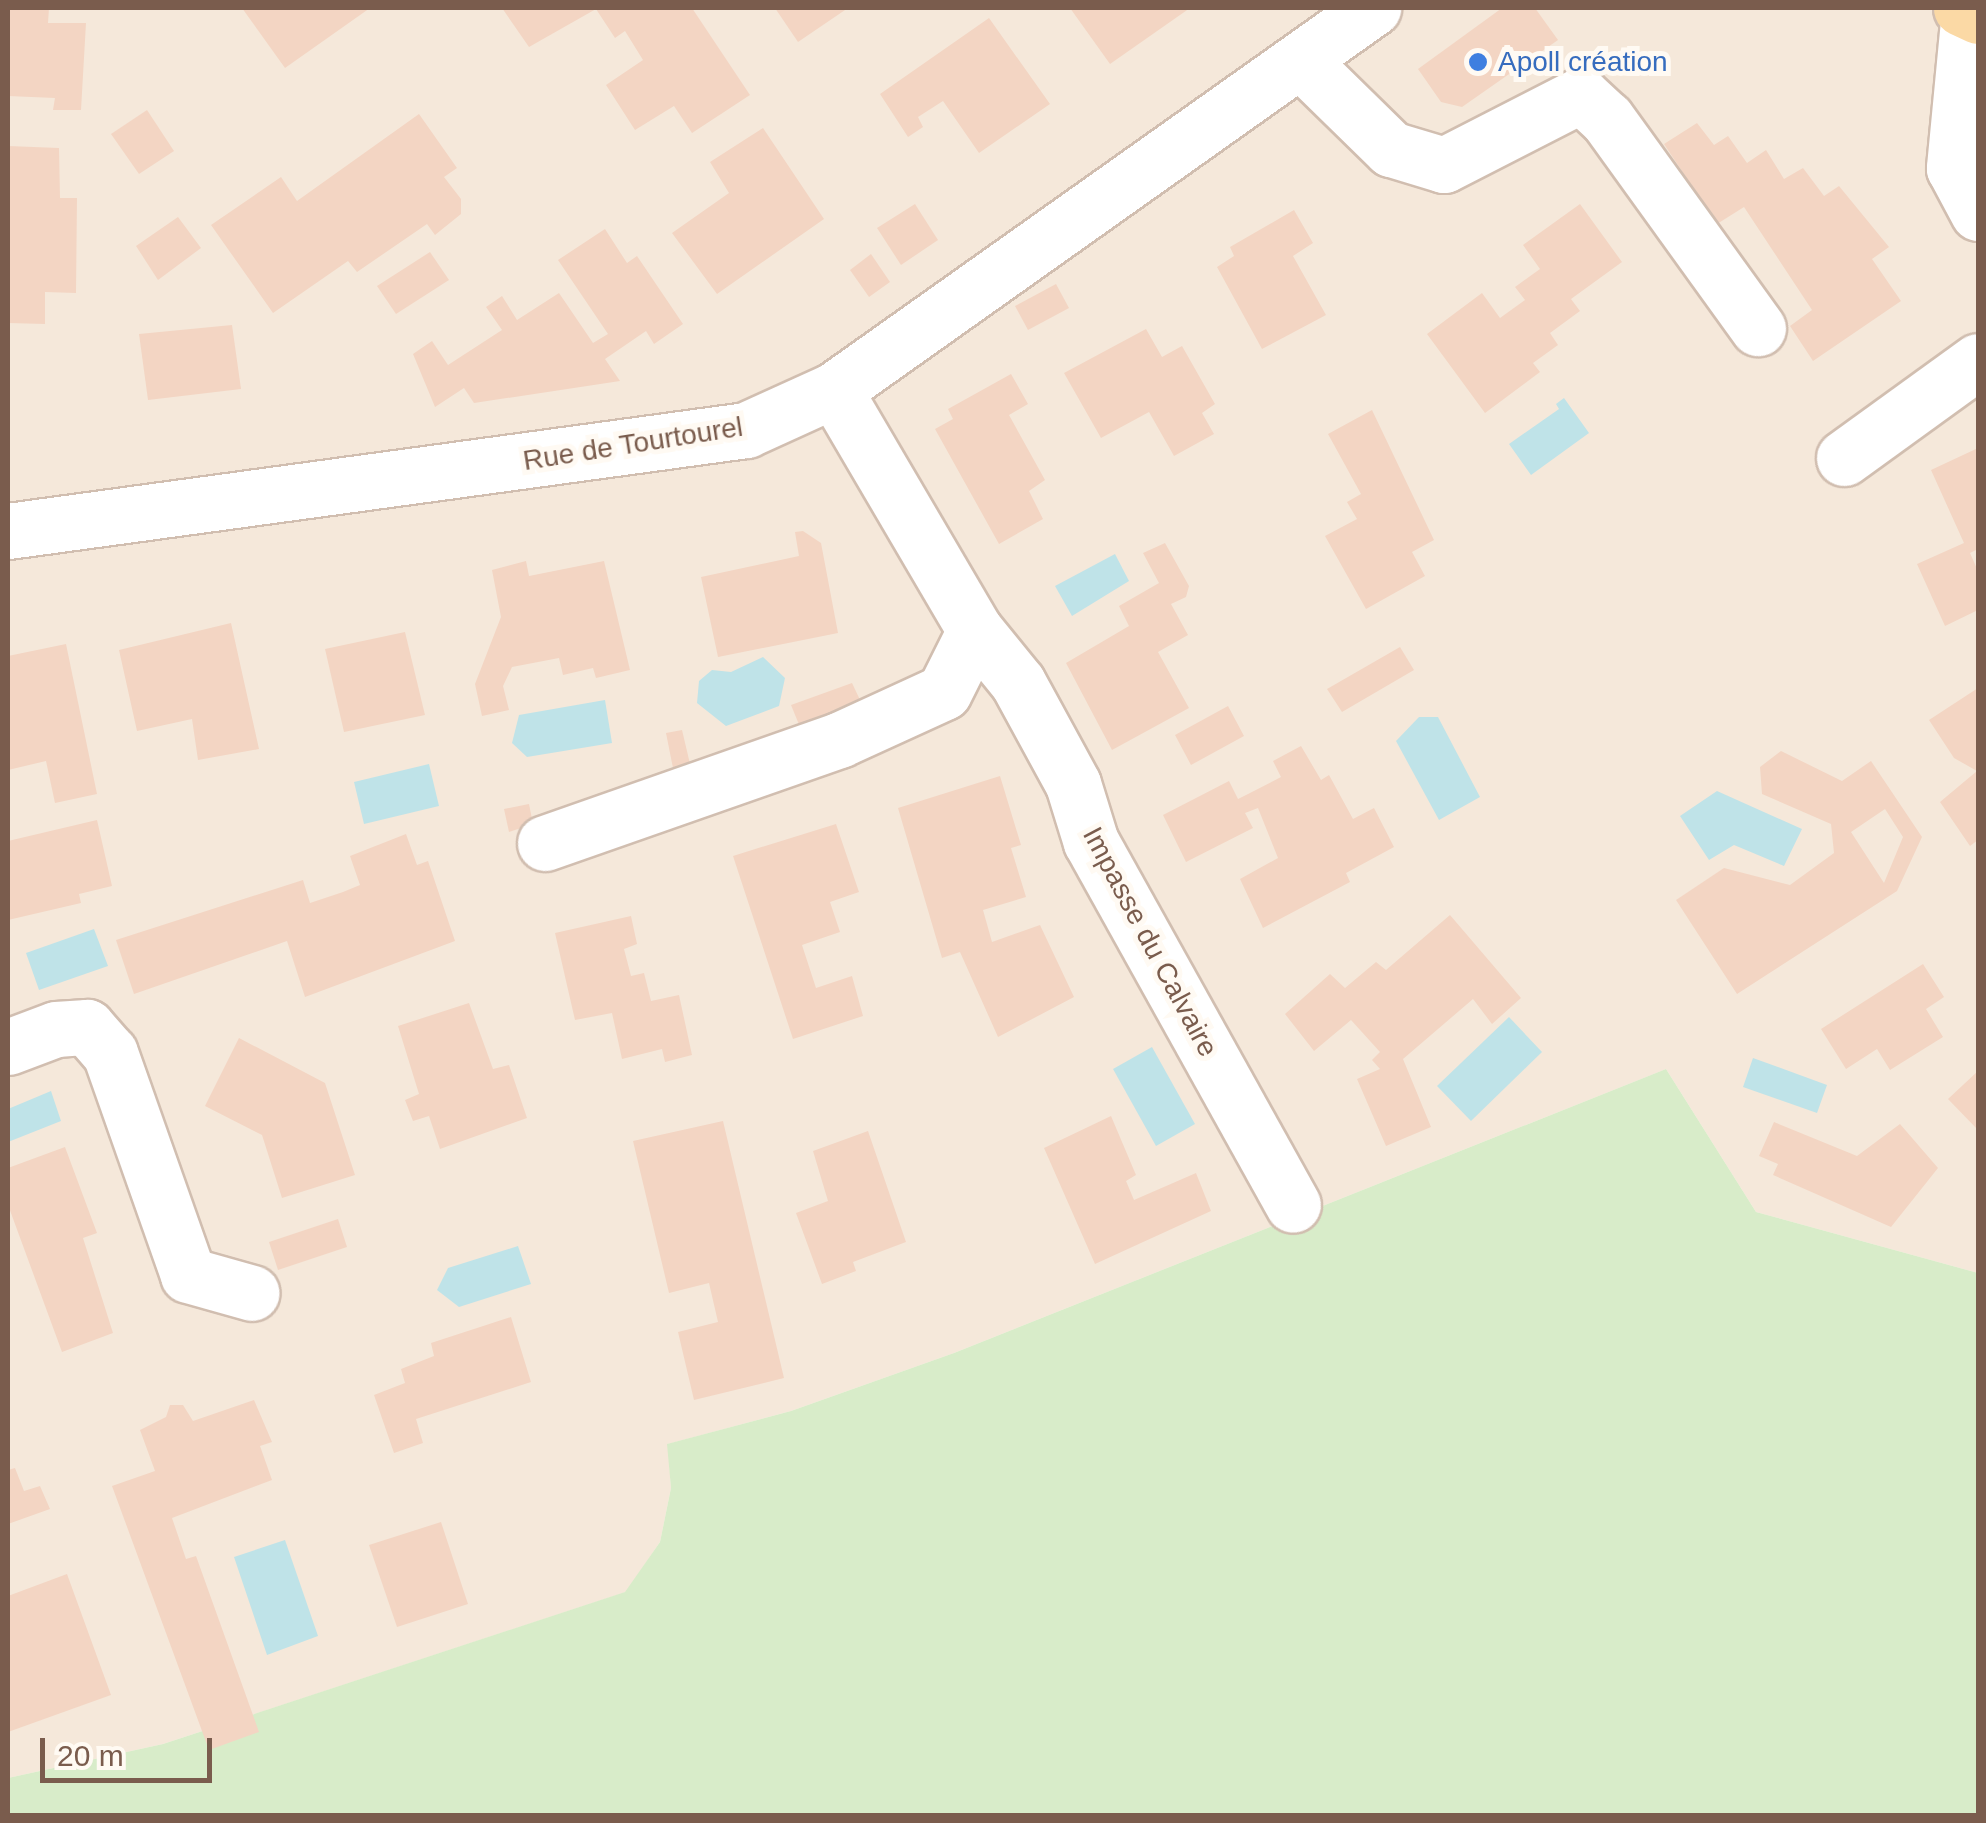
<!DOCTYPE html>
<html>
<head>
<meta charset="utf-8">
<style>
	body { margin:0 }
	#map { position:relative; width:1986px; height:1823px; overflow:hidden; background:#fdf6ec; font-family:Arial,sans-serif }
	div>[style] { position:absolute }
	.residential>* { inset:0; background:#f5e8da }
	.green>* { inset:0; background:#d8ecc9 }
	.water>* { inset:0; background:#bfe3e8 }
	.building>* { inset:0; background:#f3d5c3 }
	.roads { filter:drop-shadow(2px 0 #d1beb0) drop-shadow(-2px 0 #d1beb0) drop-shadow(0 2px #d1beb0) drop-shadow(0 -2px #d1beb0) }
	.minor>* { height:55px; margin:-27.5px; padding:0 27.5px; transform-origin:27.5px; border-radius:27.5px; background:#fff }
	.major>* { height:55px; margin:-27.5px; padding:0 27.5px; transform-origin:27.5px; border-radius:27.5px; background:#fbd9a5 }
	.dots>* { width:28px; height:28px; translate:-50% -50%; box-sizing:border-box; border:5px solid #fffaf3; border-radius:50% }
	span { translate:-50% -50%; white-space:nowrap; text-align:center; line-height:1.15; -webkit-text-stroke:10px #fffaf3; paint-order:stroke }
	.shop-label { font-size:28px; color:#366cbe }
	.left { translate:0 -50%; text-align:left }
	.street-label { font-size:28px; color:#7a5c4d }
	.frame { position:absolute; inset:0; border:10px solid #7a5c4d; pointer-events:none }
	.scale { position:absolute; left:40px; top:1738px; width:172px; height:45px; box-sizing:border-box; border:5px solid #7a5c4d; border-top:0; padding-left:12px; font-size:30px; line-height:35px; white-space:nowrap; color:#7a5c4d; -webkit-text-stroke:8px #fffaf3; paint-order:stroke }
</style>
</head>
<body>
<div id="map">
	<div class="residential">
		<i style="clip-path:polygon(8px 8px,1978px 8px,1978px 1273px,1756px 1212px,1666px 1069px,954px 1353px,791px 1411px,668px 1444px,671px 1488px,660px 1542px,626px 1592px,163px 1744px,8px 1778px)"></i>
	</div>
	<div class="green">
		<i style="clip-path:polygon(1666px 1069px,1756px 1212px,1978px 1273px,1978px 1815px,8px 1816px,8px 1778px,163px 1744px,625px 1592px,660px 1542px,671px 1488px,667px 1444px,791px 1411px,954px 1353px)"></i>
	</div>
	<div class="water">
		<i style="clip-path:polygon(1564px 398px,1589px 433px,1531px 475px,1509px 444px,1559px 409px,1556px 404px)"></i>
		<i style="clip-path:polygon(1115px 554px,1129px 581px,1072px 616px,1055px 586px)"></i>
		<i style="clip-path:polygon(763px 657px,785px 678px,779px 706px,726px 726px,697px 703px,699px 681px,712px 670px,731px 672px)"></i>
		<i style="clip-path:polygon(605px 700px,612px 743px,527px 757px,512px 743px,519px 715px)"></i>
		<i style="clip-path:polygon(1419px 717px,1438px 717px,1480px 797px,1439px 820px,1396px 741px)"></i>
		<i style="clip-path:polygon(429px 764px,439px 806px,364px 824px,354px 782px)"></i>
		<i style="clip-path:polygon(1717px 791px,1802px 829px,1784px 866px,1734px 845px,1709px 860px,1680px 816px)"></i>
		<i style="clip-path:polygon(94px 929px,108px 966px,39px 990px,26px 953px)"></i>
		<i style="clip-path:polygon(1509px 1017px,1542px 1052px,1471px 1121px,1437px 1086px)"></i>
		<i style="clip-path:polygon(1152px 1047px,1195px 1124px,1156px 1146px,1113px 1069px)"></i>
		<i style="clip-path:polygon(1753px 1058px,1827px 1085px,1817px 1113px,1743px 1087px)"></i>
		<i style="clip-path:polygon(51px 1091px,61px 1121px,8px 1142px,8px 1109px)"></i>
		<i style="clip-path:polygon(518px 1246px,531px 1284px,459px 1307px,437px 1290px,448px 1268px)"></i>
		<i style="clip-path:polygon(285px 1540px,318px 1636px,267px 1655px,234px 1557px)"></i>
	</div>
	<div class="building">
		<i style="clip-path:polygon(8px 8px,49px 8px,48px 23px,86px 23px,81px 110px,53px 110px,55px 98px,8px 96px)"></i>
		<i style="clip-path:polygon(242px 8px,370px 8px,285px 68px)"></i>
		<i style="clip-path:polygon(502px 8px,692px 8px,750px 95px,692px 133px,674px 106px,635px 130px,606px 85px,643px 60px,625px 31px,615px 38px,596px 9px,529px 47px)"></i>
		<i style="clip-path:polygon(775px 8px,848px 8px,798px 42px)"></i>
		<i style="clip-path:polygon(1070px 8px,1190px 8px,1110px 64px)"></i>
		<i style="clip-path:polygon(1502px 8px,1535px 8px,1558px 40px,1462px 107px,1441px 102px,1418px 69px)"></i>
		<i style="clip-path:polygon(989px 18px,1050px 104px,979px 153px,943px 101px,918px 117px,923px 127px,908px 137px,880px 94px)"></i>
		<i style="clip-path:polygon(147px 110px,174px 151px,139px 174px,111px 134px)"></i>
		<i style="clip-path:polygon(419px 114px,457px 168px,444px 177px,461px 199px,461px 214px,435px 235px,427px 224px,357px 272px,348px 261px,273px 313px,211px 225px,281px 177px,297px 201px)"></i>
		<i style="clip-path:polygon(1697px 123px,1714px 145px,1728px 136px,1747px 163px,1766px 150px,1784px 179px,1803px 168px,1824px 196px,1839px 186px,1889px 247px,1872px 259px,1901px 301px,1813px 361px,1790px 326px,1812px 310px,1744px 207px,1717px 224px,1664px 144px)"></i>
		<i style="clip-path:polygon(763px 128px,824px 219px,717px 294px,672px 233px,729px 193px,710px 162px)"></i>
		<i style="clip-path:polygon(8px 146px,59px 148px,60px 198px,77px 198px,76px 293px,45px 292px,45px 324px,8px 323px)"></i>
		<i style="clip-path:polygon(915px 204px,938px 240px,901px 265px,877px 228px)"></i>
		<i style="clip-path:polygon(1580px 204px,1622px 262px,1571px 299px,1580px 311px,1550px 333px,1558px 345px,1533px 363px,1540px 372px,1485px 413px,1427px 334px,1482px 293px,1500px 318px,1525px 300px,1515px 287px,1540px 269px,1523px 245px)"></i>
		<i style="clip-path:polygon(1294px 210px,1313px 243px,1293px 256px,1326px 315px,1262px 349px,1217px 267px,1234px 256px,1230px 247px)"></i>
		<i style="clip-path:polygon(178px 217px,201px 248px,158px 280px,136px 246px)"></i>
		<i style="clip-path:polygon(605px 229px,627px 263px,637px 256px,683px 324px,654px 344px,646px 331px,605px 359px,620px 381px,474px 403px,464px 388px,435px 407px,413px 354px,432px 341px,448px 365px,502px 330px,486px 307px,502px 296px,517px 320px,559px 293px,593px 343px,608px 334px,558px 260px)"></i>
		<i style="clip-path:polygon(430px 252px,449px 280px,396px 314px,377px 286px)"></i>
		<i style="clip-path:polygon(871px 254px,890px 282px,869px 297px,850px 270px)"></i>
		<i style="clip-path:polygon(1056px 284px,1069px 308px,1028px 330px,1015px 306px)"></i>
		<i style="clip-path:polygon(232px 325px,241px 389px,148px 400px,139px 334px)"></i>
		<i style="clip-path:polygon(1146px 329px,1162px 357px,1182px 346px,1215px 404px,1202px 413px,1214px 434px,1174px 456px,1149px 412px,1101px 438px,1064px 373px)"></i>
		<i style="clip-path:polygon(1011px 374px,1028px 404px,1009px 415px,1045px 480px,1029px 491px,1043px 519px,999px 544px,935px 429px,953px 419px,948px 409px)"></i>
		<i style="clip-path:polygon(1372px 410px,1434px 540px,1412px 552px,1425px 576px,1366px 609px,1325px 536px,1357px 519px,1347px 502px,1361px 494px,1328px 434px)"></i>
		<i style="clip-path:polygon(1978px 448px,1978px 549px,1970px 553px,1978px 571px,1978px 610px,1945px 626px,1917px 564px,1964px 543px,1931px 470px)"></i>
		<i style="clip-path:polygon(803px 531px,821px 543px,838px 633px,718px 657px,701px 577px,799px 556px,795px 532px)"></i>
		<i style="clip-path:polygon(1165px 543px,1189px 586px,1186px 597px,1171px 604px,1188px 635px,1158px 652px,1189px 708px,1112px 750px,1066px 663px,1129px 626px,1119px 606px,1159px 583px,1143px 553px)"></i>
		<i style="clip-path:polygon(526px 561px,529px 576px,604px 561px,630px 670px,596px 678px,593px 668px,563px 675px,559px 658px,512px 667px,503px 686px,509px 710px,482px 716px,475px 684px,501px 617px,492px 570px)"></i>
		<i style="clip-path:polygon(231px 623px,259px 749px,198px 760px,192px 719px,137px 731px,119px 650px)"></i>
		<i style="clip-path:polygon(405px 632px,425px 715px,344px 732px,325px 649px)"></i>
		<i style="clip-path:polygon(66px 644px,97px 794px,55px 803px,46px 761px,8px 770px,8px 656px)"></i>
		<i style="clip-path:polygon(1400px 647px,1414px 670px,1342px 712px,1327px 689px)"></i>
		<i style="clip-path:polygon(852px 683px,861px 702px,800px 727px,791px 705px)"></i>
		<i style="clip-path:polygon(1978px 688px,1978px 840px,1970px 846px,1940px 802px,1977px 771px,1954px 758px,1929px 720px)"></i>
		<i style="clip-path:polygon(1228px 706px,1244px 736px,1191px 765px,1175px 735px)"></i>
		<i style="clip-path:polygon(682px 730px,691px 768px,674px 773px,666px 733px)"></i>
		<i style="clip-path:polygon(1301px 746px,1321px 780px,1329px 775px,1353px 819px,1374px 808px,1394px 847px,1346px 873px,1350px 882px,1263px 928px,1240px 879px,1278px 858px,1258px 808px,1245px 813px,1253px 828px,1186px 862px,1163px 815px,1229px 781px,1238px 799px,1250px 793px,1281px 777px,1273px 761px)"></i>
		<i style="clip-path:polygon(evenodd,1781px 751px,1842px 781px,1871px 761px,1922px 837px,1897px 891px,1737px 994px,1676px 900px,1724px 868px,1790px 885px,1834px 853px,1831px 824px,1762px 794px,1760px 767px,1781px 751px,1885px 809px,1903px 837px,1884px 883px,1851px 832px,1885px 809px)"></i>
		<i style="clip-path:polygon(1000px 776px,1021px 845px,1011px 848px,1026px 897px,983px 910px,992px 942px,1040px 925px,1074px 997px,998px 1037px,960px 952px,942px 958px,898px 808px)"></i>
		<i style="clip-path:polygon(529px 804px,533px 824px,509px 832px,504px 809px)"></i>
		<i style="clip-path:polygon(97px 820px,112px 886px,79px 894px,81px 903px,8px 920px,8px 841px)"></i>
		<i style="clip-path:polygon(836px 824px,859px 892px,830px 902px,840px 932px,802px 945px,816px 988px,852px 976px,863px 1016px,793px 1039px,733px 856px)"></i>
		<i style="clip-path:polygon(406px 834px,417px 865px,428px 861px,455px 941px,305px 997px,287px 941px,134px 994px,116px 940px,303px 880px,310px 903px,343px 892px,360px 885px,350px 856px)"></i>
		<i style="clip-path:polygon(1450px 915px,1521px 998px,1492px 1024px,1473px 999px,1403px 1059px,1431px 1127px,1386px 1146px,1357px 1079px,1380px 1069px,1372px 1060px,1380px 1052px,1351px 1020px,1314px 1051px,1285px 1014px,1330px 974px,1345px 988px,1376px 962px,1386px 970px)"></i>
		<i style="clip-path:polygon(631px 916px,637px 944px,624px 949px,631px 976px,644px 973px,651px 1001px,679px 995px,692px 1055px,665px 1062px,662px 1049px,622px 1059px,612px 1013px,575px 1020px,555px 933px)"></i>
		<i style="clip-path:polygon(1923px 964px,1944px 997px,1926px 1009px,1943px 1037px,1890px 1070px,1877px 1049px,1846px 1069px,1821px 1029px)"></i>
		<i style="clip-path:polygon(469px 1003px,493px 1069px,509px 1065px,527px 1118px,440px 1149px,429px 1116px,413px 1121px,405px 1100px,419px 1094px,398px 1026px)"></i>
		<i style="clip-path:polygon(239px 1038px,325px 1083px,355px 1175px,282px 1198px,262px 1135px,205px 1106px)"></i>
		<i style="clip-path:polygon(1978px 1071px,1978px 1130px,1948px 1099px)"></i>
		<i style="clip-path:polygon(1111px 1116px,1136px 1175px,1126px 1181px,1134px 1200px,1196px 1173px,1211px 1211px,1095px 1264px,1044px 1148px)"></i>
		<i style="clip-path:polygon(723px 1121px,784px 1378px,694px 1400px,678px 1332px,718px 1322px,709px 1283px,669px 1293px,633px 1141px)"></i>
		<i style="clip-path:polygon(1774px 1122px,1857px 1156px,1900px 1124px,1938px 1168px,1891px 1227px,1773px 1175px,1778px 1164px,1759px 1156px)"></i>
		<i style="clip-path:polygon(868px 1131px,906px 1242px,853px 1262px,856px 1271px,822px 1284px,796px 1213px,828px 1201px,813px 1151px)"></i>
		<i style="clip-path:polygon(65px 1147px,97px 1233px,83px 1238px,113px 1333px,62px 1352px,8px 1205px,8px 1168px)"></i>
		<i style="clip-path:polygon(338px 1219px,347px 1247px,278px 1270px,269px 1242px)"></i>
		<i style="clip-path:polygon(511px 1317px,531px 1382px,416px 1419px,423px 1443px,394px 1453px,374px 1395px,405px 1383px,401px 1369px,434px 1356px,431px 1343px)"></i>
		<i style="clip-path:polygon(254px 1400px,272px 1442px,260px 1446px,272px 1480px,172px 1518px,186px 1559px,196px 1556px,259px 1732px,209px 1750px,112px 1486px,155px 1471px,140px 1430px,166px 1417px,170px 1405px,183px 1405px,193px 1421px)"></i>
		<i style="clip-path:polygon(15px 1468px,24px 1491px,40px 1486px,50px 1509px,8px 1524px,8px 1470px)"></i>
		<i style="clip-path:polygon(441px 1522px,468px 1604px,397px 1627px,369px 1545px)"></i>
		<i style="clip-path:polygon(67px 1574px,111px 1695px,8px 1732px,8px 1596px)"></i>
	</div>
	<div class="roads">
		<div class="minor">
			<i style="left:1969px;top:11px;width:158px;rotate:95.5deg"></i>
			<i style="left:1954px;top:168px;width:51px;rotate:61.9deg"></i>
			<i style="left:1301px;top:61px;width:126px;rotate:44.4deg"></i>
			<i style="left:1391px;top:149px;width:55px;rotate:16.8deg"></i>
			<i style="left:1444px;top:165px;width:154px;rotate:-27.1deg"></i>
			<i style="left:1581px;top:95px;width:35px;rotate:43deg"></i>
			<i style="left:1607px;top:119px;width:258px;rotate:54.2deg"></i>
			<i style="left:834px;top:390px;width:278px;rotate:59.6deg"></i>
			<i style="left:975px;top:630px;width:68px;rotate:50.9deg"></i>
			<i style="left:1018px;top:683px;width:115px;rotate:61.4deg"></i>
			<i style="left:1073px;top:784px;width:61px;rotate:72.8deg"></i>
			<i style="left:1091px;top:842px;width:415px;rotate:60.9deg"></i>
			<i style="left:1844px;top:458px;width:165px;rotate:-35.9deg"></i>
			<i style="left:8px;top:531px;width:745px;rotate:-7.79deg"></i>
			<i style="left:746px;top:430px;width:97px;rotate:-24.4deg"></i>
			<i style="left:834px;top:390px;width:661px;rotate:-35.33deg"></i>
			<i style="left:545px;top:843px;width:312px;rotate:-19.3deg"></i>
			<i style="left:839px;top:740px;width:115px;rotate:-24.6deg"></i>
			<i style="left:944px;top:692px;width:69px;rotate:-63.4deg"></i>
			<i style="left:8px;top:1047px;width:51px;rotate:-20.6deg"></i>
			<i style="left:56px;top:1029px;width:31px;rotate:-4deg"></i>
			<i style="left:87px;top:1027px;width:35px;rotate:49deg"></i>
			<i style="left:110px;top:1053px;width:235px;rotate:70.6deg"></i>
			<i style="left:188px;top:1275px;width:66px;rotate:15.7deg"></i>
		</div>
		<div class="major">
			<i style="left:1961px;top:8px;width:19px;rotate:25deg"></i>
		</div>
	</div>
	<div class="dots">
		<i style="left:1478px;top:62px;background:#3f7fe0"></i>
	</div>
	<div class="shop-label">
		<span class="left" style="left:1498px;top:62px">Apoll création</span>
	</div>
	<div class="street-label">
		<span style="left:633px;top:444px;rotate:-9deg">Rue de Tourtourel</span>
		<span style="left:1150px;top:942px;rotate:62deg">Impasse du Calvaire</span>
	</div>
	<div class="frame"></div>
	<div class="scale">20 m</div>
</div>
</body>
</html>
